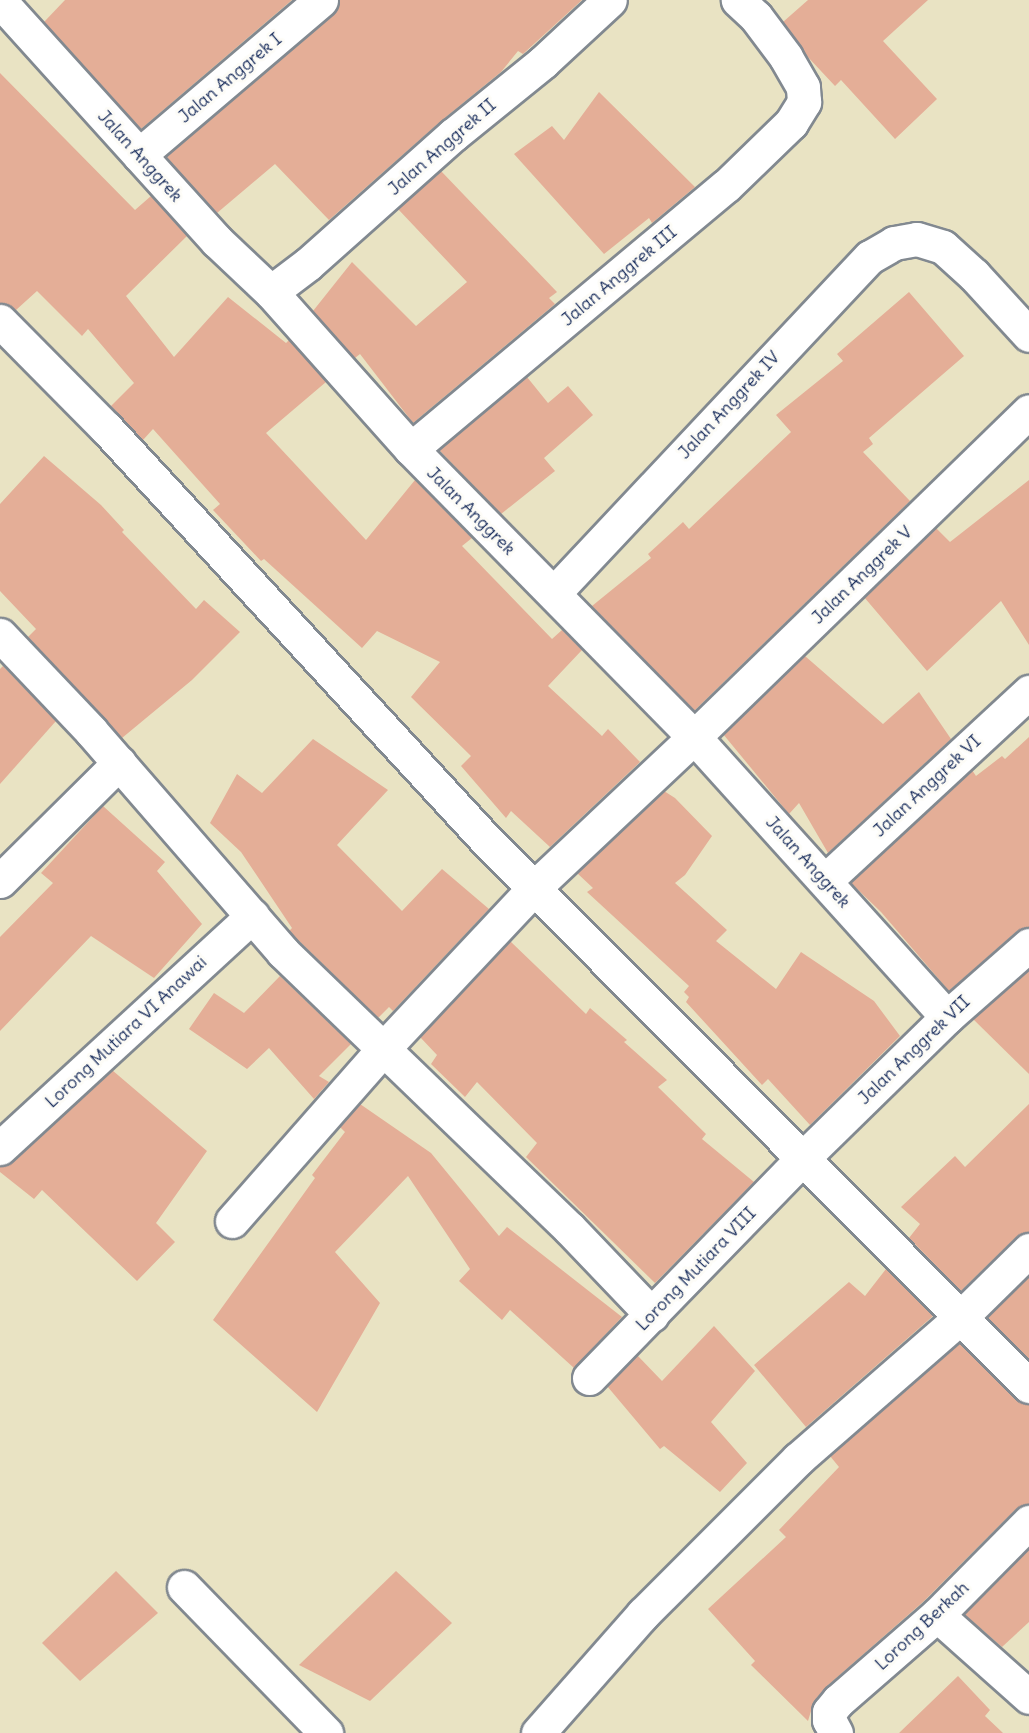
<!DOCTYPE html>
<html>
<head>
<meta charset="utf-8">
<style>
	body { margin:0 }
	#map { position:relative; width:1029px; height:1733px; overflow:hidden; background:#e9e3c3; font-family:Delius,sans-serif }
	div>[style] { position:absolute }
	.building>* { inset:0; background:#e4ae97 }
	.roads { filter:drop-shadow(2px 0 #828990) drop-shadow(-2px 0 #828990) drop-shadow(0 2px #828990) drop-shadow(0 -2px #828990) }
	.street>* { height:33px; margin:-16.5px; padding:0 16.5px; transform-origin:16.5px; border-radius:16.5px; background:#fff }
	span { translate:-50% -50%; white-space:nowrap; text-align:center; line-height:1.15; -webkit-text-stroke:6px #fdfcf7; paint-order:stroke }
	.street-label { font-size:18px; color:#1b2f5e }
</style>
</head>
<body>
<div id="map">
	<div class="building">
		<i style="clip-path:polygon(65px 0,292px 0,141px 129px,44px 22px)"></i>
		<i style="clip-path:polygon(339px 0,582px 0,523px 54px,518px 51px,501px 72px,441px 121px,329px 220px,275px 164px,217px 213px,166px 157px,333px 14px)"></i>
		<i style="clip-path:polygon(808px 0,928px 0,883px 41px,937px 99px,895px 139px,841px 80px,835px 86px,806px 55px,783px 22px)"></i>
		<i style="clip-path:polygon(0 73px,135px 210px,151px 196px,187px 236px,126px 296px,174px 357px,228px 297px,286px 343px,289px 340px,326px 382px,266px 433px,366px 540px,415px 480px,472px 538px,462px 546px,552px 639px,562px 630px,582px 650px,548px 686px,602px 736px,608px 729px,640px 762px,550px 847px,511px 811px,506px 818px,461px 766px,471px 756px,411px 697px,440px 662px,377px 631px,362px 648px,264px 559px,261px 561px,213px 510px,220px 504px,153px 429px,143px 440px,111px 406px,134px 383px,88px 329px,82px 336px,37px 291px,16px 310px,0 303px)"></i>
		<i style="clip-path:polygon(599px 92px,695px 187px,652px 223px,649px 218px,604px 254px,514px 154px,552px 126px,564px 140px)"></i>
		<i style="clip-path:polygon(441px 171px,557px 292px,549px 298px,555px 304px,413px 423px,360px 354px,355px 358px,313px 311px,352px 262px,416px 326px,467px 282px,398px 209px)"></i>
		<i style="clip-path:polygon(909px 292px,964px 356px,869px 438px,873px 444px,863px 452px,910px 501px,694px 711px,592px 606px,651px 558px,648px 554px,683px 522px,689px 529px,791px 432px,776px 415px,843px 361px,837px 354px)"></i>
		<i style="clip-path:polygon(527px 377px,548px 403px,568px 386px,593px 415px,544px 458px,555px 471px,501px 514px,439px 450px)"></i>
		<i style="clip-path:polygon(44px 456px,101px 505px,124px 530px,122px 532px,196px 609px,204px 600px,240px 632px,192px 680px,122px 738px,28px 637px,36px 629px,0 591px,0 504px)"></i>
		<i style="clip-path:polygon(1029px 480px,1029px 645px,1001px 601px,927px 671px,864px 597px,936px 528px,950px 542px)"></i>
		<i style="clip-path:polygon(805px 656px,883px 724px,919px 692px,951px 739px,828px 853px,799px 803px,789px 814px,723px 734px)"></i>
		<i style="clip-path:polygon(3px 666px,56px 721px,0 784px,0 669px)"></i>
		<i style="clip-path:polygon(1029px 737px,1029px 927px,1017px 931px,949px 991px,881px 912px,851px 883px,972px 770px,976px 776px,1002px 756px,1005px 759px)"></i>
		<i style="clip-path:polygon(313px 739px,388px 790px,337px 845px,402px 911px,442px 869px,489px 909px,393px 1011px,389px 1007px,378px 1018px,289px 931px,292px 928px,241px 852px,210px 823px,237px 774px,262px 793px)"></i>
		<i style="clip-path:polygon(664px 791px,675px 798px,712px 836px,685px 875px,675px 883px,727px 930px,716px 941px,776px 989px,801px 952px,874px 1001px,900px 1036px,810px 1125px,768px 1079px,762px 1085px,686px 1002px,689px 997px,684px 992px,689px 986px,587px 892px,593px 888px,577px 873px)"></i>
		<i style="clip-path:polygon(103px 806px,165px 862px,157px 871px,202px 924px,154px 978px,91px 936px,0 1031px,0 937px,53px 883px,41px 873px)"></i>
		<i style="clip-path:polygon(510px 941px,586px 1014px,590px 1008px,627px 1040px,624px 1042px,667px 1080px,658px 1087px,706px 1134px,702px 1139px,754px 1182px,655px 1283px,526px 1157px,537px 1143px,477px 1082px,465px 1097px,431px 1064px,437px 1055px,420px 1037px)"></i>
		<i style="clip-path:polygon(1029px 970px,1029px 1074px,973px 1019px)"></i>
		<i style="clip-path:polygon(280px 976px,351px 1044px,319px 1076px,329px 1082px,314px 1099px,269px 1048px,247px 1069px,189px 1029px,214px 993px,244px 1013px)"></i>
		<i style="clip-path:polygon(112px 1070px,207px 1151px,156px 1223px,175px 1242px,137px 1281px,42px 1190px,34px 1199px,0 1172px,0 1166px,13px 1162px)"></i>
		<i style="clip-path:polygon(360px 1104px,431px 1153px,499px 1236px,507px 1227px,622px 1317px,574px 1368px,510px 1310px,502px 1320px,459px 1281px,470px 1269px,408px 1176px,335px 1252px,380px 1303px,317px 1412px,213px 1320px,315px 1178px,312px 1175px,345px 1132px,340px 1127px)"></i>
		<i style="clip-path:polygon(1029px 1104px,1029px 1232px,1016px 1237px,961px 1291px,909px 1238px,920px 1224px,901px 1207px,955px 1156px,965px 1167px)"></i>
		<i style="clip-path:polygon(886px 1269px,933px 1316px,806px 1427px,754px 1365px,849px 1282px,865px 1296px)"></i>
		<i style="clip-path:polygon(1029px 1276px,1029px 1359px,987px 1317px)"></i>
		<i style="clip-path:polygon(714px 1326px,755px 1371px,711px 1422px,747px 1463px,720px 1492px,664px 1446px,660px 1449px,607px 1386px,637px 1355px,662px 1381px)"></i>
		<i style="clip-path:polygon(960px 1343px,1016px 1399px,1029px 1404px,1029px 1504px,1016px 1509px,924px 1601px,826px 1687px,814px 1701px,808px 1721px,751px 1665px,755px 1661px,708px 1609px,786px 1537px,779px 1530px,839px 1467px,830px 1456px)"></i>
		<i style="clip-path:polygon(1029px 1549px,1029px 1622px,1002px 1647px,964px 1614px)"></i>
		<i style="clip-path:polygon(116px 1571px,158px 1613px,80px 1681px,42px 1643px)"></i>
		<i style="clip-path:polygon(396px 1571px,452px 1623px,370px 1701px,299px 1665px)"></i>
		<i style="clip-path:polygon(958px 1676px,990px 1710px,985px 1716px,1003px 1733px,899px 1733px)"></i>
	</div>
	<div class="roads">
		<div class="street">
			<i style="left:0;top:1px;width:324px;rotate:47.9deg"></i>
			<i style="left:217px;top:241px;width:74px;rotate:43.4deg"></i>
			<i style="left:271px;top:292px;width:210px;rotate:48.3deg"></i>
			<i style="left:411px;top:449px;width:404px;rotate:45.5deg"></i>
			<i style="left:694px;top:737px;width:377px;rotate:47.9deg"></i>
			<i style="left:139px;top:155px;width:239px;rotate:-40.4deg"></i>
			<i style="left:271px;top:292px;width:46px;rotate:-37.1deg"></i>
			<i style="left:308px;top:264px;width:194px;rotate:-41.7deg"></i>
			<i style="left:453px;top:135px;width:116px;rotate:-39deg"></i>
			<i style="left:543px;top:62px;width:91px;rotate:-42.8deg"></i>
			<i style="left:0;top:321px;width:151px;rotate:45.3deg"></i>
			<i style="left:106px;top:428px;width:560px;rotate:47.31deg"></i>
			<i style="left:486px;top:840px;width:770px;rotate:45.16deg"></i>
			<i style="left:411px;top:449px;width:410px;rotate:-39.9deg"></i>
			<i style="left:726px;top:186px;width:91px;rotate:-44.1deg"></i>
			<i style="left:791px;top:123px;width:25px;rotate:-58deg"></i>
			<i style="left:804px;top:102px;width:15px;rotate:-94deg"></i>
			<i style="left:803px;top:87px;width:34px;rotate:-120deg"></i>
			<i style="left:786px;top:57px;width:50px;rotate:-126.9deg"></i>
			<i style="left:756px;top:17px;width:25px;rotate:-137deg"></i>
			<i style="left:554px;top:593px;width:461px;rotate:-46.8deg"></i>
			<i style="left:870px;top:257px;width:28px;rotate:-30deg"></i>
			<i style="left:894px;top:243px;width:23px;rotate:-10deg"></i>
			<i style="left:917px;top:239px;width:27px;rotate:17deg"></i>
			<i style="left:943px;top:247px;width:42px;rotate:42.1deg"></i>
			<i style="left:974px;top:275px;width:81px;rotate:47.5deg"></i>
			<i style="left:0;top:635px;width:132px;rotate:46.5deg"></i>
			<i style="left:91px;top:731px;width:293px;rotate:49deg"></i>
			<i style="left:283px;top:952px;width:397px;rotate:44deg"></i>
			<i style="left:569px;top:1228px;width:120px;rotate:46.3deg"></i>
			<i style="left:826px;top:880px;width:277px;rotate:-42.8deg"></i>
			<i style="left:0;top:881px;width:168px;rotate:-44.8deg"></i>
			<i style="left:0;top:1148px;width:343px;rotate:-42.6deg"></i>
			<i style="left:232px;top:1221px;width:229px;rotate:-48.7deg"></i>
			<i style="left:383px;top:1049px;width:222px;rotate:-46.8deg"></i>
			<i style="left:535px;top:887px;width:219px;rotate:-43.3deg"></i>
			<i style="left:694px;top:737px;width:467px;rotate:-44.2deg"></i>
			<i style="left:589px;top:1378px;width:305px;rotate:-45.8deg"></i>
			<i style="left:802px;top:1159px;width:203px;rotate:-44.4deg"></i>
			<i style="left:947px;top:1017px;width:109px;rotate:-41.3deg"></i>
			<i style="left:184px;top:1587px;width:204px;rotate:45.8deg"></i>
			<i style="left:937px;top:1615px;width:123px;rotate:41.7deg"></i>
			<i style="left:538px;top:1733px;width:159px;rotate:-48.6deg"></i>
			<i style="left:643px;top:1614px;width:219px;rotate:-45deg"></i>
			<i style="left:798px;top:1459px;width:218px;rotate:-41.1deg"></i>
			<i style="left:962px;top:1316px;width:94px;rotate:-44.6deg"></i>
			<i style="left:836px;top:1733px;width:15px;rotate:-118deg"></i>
			<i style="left:829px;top:1720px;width:8px;rotate:-90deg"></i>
			<i style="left:829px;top:1712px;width:14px;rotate:-51deg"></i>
			<i style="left:838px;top:1701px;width:131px;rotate:-41deg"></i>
			<i style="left:937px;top:1615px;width:131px;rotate:-45.3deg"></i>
		</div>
	</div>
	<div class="street-label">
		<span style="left:230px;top:78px;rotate:-40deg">Jalan Anggrek I</span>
		<span style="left:442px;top:147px;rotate:-41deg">Jalan Anggrek II</span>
		<span style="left:140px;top:156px;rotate:48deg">Jalan Anggrek</span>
		<span style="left:619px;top:276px;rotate:-40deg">Jalan Anggrek III</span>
		<span style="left:729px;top:405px;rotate:-47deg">Jalan Anggrek IV</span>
		<span style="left:471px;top:511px;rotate:45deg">Jalan Anggrek</span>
		<span style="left:862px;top:575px;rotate:-44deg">Jalan Anggrek V</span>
		<span style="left:927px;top:786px;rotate:-43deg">Jalan Anggrek VI</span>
		<span style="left:808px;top:862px;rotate:48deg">Jalan Anggrek</span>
		<span style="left:126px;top:1032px;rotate:-43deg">Lorong Mutiara VI Anawai</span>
		<span style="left:914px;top:1050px;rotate:-44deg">Jalan Anggrek VII</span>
		<span style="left:696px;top:1269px;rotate:-46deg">Lorong Mutiara VIII</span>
		<span style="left:922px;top:1626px;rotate:-43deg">Lorong Berkah</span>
	</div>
</div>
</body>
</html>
